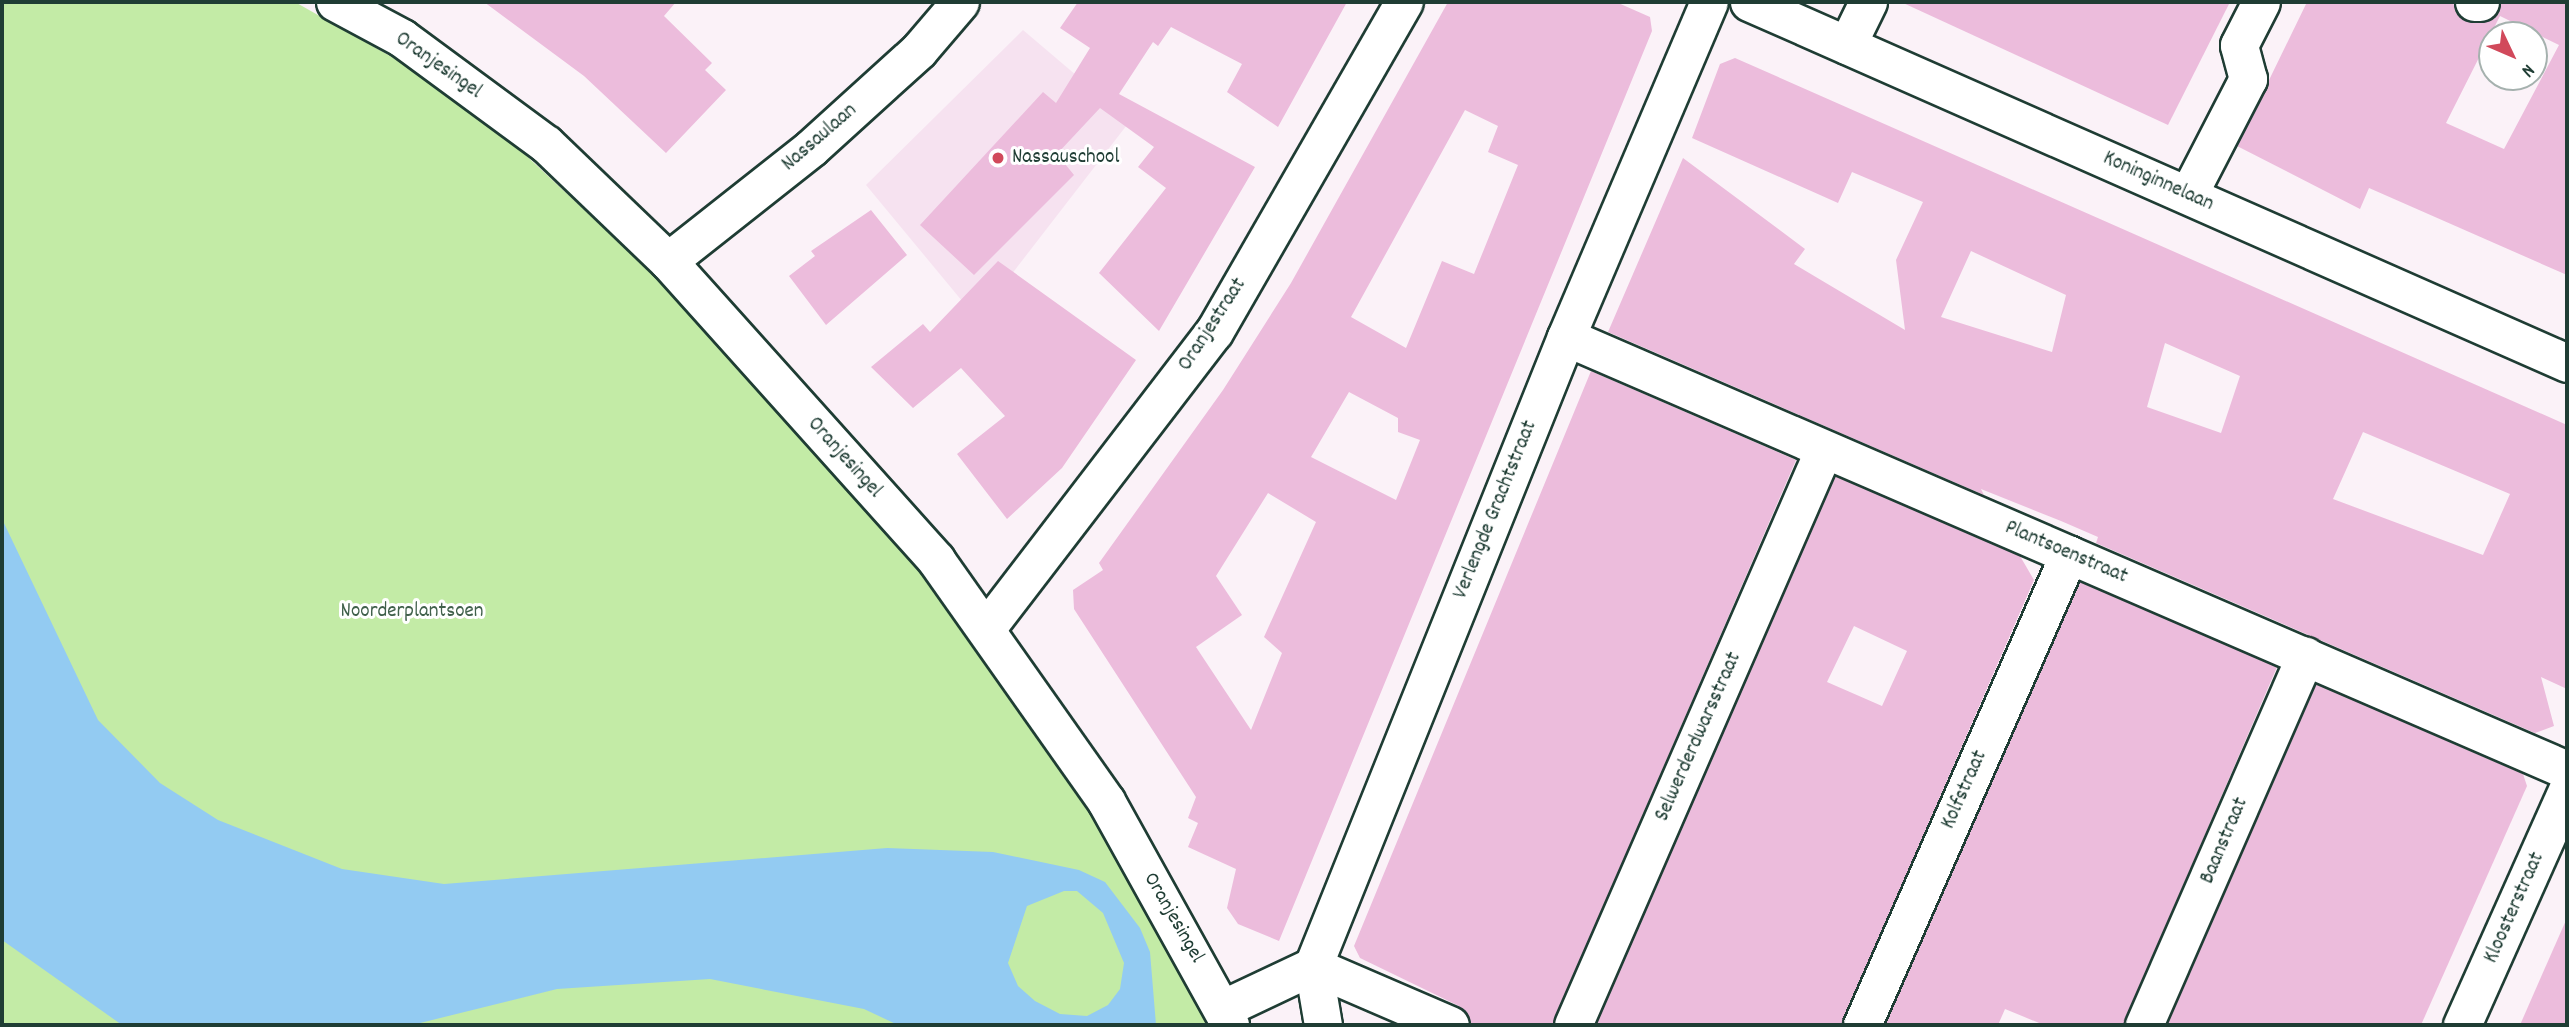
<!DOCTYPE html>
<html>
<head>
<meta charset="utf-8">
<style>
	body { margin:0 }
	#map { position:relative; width:2569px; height:1027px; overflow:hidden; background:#fbf2f8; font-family:Dekko,sans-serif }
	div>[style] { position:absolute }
	.built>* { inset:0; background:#f6e2f0 }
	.green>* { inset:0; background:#c3eba6 }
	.water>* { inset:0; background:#93cbf2 }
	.building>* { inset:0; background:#ecbcdc }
	.roads { filter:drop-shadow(2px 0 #1f3d34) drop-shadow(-2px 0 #1f3d34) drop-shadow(0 2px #1f3d34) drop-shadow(0 -2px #1f3d34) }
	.street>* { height:37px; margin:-18.5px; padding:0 18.5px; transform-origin:18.5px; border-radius:18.5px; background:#fff }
	.dots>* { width:19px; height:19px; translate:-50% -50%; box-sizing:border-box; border:4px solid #fff; border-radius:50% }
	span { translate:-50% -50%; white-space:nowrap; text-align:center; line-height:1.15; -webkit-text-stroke:6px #fff; paint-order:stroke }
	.street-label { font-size:21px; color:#1f3d34 }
	.poi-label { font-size:21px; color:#1f3d34 }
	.left { translate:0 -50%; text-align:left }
	.park-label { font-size:21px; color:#40604b }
	.frame { position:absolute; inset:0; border:4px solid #1f3d34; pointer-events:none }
	.north { position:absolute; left:2478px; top:21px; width:70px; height:70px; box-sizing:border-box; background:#fff; border:2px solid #a5b1ae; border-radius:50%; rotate:134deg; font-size:19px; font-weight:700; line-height:28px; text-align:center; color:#1f3d34 }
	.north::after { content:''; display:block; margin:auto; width:24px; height:32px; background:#d1495b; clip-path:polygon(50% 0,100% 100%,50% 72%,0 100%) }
</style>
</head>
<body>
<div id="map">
	<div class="built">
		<i style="clip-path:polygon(1023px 30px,1130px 121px,977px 319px,866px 185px)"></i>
	</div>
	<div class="green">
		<i style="clip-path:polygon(2px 2px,295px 2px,427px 77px,498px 129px,675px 295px,920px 570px,1089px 807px,1208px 1025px,2px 1025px)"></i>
	</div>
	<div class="water">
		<i style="clip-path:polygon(evenodd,2px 519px,98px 720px,160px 783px,218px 820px,342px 869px,444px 884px,887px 848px,993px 852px,1079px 870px,1105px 882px,1140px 928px,1150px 952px,1156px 1025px,898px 1025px,864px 1009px,710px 979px,557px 989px,412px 1025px,122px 1025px,2px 940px,2px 519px,1064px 891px,1077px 891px,1103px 913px,1124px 963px,1120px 989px,1108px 1005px,1087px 1016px,1060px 1014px,1035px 1001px,1018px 986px,1008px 963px,1027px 906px,1064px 891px)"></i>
	</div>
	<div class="building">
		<i style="clip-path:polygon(484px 2px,676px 2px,664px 16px,712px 63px,705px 70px,726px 90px,666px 153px,584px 76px)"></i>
		<i style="clip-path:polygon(1078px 2px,1347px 2px,1278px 127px,1227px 92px,1242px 64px,1171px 27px,1158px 46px,1153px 42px,1119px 94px,1255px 167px,1159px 331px,1099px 273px,1166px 188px,1138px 167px,1154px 147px,1100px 108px,1057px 154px,1074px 175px,974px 275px,920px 225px,1043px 92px,1056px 103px,1090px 48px,1060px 28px)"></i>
		<i style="clip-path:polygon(evenodd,1448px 2px,1616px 2px,1650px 17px,1652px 31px,1279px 941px,1238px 924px,1227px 908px,1236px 869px,1188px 847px,1198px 823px,1188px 818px,1196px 797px,1074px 609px,1073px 590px,1103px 570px,1099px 563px,1223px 390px,1291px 283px,1448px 2px,1465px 110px,1498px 126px,1488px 152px,1518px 165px,1474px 274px,1442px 261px,1406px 348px,1351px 317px,1465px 110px,1448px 2px,1349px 392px,1398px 418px,1398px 432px,1420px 440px,1396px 500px,1311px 457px,1349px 392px,1448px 2px,1268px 493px,1316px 522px,1264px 637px,1282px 653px,1251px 730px,1196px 647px,1242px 615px,1216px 576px,1268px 493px)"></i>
		<i style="clip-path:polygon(1901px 2px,2230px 2px,2168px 125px)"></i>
		<i style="clip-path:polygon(evenodd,2307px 2px,2453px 2px,2456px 13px,2474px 23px,2491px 20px,2501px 2px,2567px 2px,2567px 275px,2369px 188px,2360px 209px,2237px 146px,2307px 2px,2500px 16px,2559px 45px,2504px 149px,2446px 123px,2500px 16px)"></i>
		<i style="clip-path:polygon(evenodd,1735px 58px,2567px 425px,2567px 689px,2541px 677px,2554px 726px,2535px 733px,2096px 543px,2098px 537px,2061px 521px,1981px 489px,1984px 495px,1608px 332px,1683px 158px,1805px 249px,1794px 264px,1905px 330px,1896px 260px,1923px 202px,1852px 172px,1838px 203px,1692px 138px,1720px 64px,1735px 58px,1971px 251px,2066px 295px,2052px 352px,1941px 317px,1971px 251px,1735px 58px,2165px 343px,2240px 376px,2221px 433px,2147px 407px,2165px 343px,1735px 58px,2363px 432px,2510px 494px,2483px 555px,2333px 499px,2363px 432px)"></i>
		<i style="clip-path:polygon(871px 210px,907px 255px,826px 325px,789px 276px,815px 256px,811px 251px)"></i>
		<i style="clip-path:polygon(998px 261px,1136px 360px,1062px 468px,1007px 519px,957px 454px,1005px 416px,961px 368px,913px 408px,871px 367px,923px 324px,930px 332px)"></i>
		<i style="clip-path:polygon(1591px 371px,1796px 460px,1552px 1025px,1471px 1025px,1459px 1006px,1360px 958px,1354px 946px)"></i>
		<i style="clip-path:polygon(evenodd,1835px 476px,2020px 556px,2034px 580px,1841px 1025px,1596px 1025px,1835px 476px,1854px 626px,1907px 651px,1882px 706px,1827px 682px,1854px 626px)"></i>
		<i style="clip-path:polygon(2080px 582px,2277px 667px,2123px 1025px,2044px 1025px,2005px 1009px,1998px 1025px,1885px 1025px)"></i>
		<i style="clip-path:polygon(2316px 684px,2523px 774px,2527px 786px,2421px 1025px,2167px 1025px)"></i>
		<i style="clip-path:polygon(2567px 918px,2567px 1025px,2520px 1025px,2534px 993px)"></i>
	</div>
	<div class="roads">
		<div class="street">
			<i style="left:335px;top:2px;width:76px;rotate:28.2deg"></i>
			<i style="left:402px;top:38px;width:179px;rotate:36.4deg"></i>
			<i style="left:546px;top:144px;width:169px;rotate:43.8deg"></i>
			<i style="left:668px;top:261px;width:402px;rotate:48.1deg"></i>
			<i style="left:936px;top:560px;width:295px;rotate:54.8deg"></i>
			<i style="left:1106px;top:801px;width:256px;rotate:61deg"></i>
			<i style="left:1749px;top:2px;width:894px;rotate:23.81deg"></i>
			<i style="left:2474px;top:2px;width:6px"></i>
			<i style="left:1847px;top:45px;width:48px;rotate:-64deg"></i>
			<i style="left:2188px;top:195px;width:131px;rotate:-62.7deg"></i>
			<i style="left:2248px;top:79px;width:35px;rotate:-105deg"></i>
			<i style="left:2239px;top:45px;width:48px;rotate:-62.9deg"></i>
			<i style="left:668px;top:261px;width:182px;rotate:-38.3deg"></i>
			<i style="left:811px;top:148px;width:146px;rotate:-42.2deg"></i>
			<i style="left:919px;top:50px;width:63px;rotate:-49.5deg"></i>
			<i style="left:1566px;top:337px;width:1091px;rotate:23.39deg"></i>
			<i style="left:988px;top:626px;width:371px;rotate:-52.5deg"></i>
			<i style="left:1214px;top:332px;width:381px;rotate:-60.1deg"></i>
			<i style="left:1224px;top:1008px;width:98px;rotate:-25.3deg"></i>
			<i style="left:1313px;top:966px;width:149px;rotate:23.3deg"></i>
			<i style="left:1323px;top:1025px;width:60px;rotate:-99.6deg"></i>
			<i style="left:1313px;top:966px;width:678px;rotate:-68.09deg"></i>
			<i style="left:1566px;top:337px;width:364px;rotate:-66.9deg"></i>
			<i style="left:1573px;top:1025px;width:628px;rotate:-66.45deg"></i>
			<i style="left:1862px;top:1025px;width:514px;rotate:-66.27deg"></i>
			<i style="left:2144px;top:1025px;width:403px;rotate:-66.4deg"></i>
			<i style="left:2462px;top:1025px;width:257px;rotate:-65.9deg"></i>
		</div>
	</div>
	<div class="dots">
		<i style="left:998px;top:158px;background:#d1495b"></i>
	</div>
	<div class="street-label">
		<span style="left:438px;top:66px;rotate:35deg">Oranjesingel</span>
		<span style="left:820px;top:138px;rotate:-41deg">Nassaulaan</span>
		<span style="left:2158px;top:182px;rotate:24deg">Koninginnelaan</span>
		<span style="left:1213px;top:325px;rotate:-57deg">Oranjestraat</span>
		<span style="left:844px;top:458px;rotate:48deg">Oranjesingel</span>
		<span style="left:1496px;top:510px;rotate:-68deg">Verlengde Grachtstraat</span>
		<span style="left:2066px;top:553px;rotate:23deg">Plantsoenstraat</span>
		<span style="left:1699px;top:737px;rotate:-66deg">Selwerderdwarsstraat</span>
		<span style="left:1965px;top:790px;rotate:-66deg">Kolfstraat</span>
		<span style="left:2225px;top:841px;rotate:-67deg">Baanstraat</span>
		<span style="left:2515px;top:908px;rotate:-66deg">Kloosterstraat</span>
		<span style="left:1173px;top:918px;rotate:60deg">Oranjesingel</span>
	</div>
	<div class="poi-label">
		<span class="left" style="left:1012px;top:158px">Nassauschool</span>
	</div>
	<div class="park-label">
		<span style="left:412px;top:612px">Noorderplantsoen</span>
	</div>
	<div class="frame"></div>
	<div class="north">N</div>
</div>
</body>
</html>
